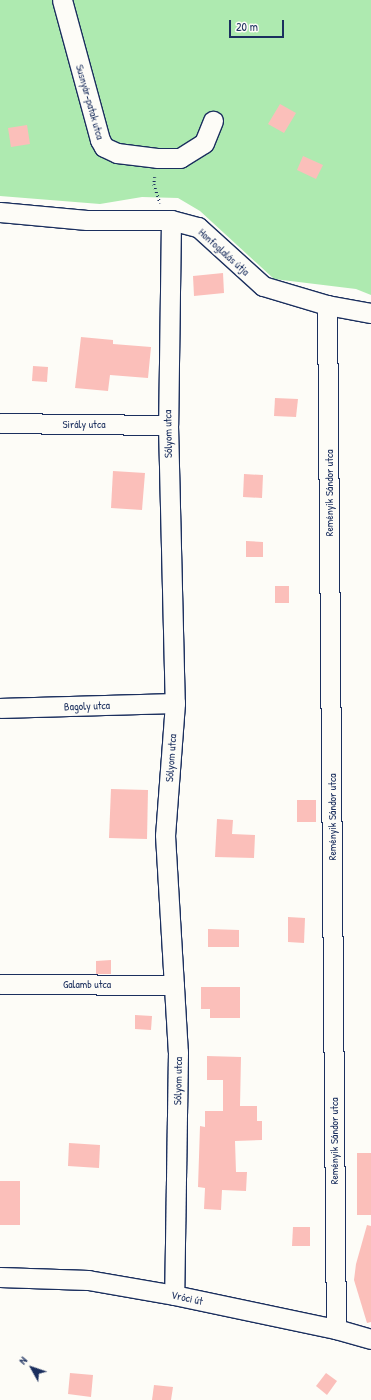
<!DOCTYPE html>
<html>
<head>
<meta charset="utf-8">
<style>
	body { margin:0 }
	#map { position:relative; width:371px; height:1400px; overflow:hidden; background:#fdfcf7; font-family:"Patrick Hand",sans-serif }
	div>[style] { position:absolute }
	.green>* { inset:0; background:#aeeab0 }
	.building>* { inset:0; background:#fbbfba }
	.path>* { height:2.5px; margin-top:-1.25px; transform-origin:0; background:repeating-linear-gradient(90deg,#1b2f5e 0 1px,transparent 0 4px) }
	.roads { filter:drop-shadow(1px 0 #1b2f5e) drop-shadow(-1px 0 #1b2f5e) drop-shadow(0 1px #1b2f5e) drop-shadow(0 -1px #1b2f5e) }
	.minor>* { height:19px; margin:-9.5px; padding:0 9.5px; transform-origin:9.5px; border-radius:9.5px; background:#fdfcf7 }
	span { translate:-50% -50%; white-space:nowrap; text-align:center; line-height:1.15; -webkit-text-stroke:3.5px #fdfcf7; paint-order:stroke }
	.street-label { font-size:11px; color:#1b2f5e }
	.north { position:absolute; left:12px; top:1348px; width:40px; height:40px; -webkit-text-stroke:3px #fdfcf7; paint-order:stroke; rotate:310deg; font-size:11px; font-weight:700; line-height:16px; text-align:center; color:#1b2f5e }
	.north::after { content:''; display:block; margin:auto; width:14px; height:18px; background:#1b2f5e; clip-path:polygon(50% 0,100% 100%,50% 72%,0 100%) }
	.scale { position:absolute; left:229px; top:20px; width:55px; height:18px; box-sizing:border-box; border:2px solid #1b2f5e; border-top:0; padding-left:5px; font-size:12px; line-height:14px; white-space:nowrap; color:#1b2f5e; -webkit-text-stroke:3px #fdfcf7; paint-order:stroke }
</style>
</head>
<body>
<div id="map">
	<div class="green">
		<i style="clip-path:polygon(0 0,371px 0,371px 295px,356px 289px,274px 279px,200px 211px,178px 198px,142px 197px,100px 204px,0 196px)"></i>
	</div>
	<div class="building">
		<i style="clip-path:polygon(280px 104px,296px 113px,284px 133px,268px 124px)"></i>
		<i style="clip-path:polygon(27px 125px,30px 144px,11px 147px,8px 128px)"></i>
		<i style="clip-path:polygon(303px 156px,323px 165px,316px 179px,297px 170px)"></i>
		<i style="clip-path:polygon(223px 273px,224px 293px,194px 296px,193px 276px)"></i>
		<i style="clip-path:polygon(81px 337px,113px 340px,113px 344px,151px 347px,148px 378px,110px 375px,108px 391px,75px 388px)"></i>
		<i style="clip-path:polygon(33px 366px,48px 367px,47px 382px,32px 381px)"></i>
		<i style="clip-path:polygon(275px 398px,298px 399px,296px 417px,274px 416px)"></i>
		<i style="clip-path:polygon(113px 471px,145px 473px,142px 510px,111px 508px)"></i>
		<i style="clip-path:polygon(244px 474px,263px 475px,262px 498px,243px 497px)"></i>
		<i style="clip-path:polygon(246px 541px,263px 542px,263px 557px,246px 557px)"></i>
		<i style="clip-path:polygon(275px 586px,289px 586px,289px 603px,275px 603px)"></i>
		<i style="clip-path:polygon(111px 789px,148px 790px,147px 839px,109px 838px)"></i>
		<i style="clip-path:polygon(297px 800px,316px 800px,316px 822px,297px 822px)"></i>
		<i style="clip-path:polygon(217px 819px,233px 820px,232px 834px,255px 835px,254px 858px,215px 857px)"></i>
		<i style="clip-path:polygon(288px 917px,305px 918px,304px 943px,288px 942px)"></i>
		<i style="clip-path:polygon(208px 929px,239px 930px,239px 947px,208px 947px)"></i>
		<i style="clip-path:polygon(111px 960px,111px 974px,96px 974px,96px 961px)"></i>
		<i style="clip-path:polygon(201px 987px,240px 987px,240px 1018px,210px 1018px,210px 1009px,201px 1009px)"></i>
		<i style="clip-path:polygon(135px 1015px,152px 1016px,151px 1030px,135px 1029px)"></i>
		<i style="clip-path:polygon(207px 1056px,241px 1057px,240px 1106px,257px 1106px,257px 1121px,262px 1121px,262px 1140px,235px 1141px,236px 1172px,247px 1172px,246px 1191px,222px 1190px,221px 1210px,204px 1209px,205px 1188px,198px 1187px,200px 1126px,205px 1127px,205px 1111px,223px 1111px,223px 1080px,207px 1080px)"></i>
		<i style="clip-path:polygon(69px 1143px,100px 1145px,99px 1168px,68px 1166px)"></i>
		<i style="clip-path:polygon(357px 1153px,371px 1153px,371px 1215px,357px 1215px)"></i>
		<i style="clip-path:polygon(0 1181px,20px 1181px,20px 1225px,0 1225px)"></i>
		<i style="clip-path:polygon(367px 1225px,371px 1226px,371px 1322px,367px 1323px,354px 1280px,356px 1264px)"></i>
		<i style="clip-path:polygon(293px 1227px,310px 1227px,310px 1246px,292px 1246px)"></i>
		<i style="clip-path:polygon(70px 1373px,93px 1375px,91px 1397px,68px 1394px)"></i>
		<i style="clip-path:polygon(326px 1373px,337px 1381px,327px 1395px,316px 1386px)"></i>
		<i style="clip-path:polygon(154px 1385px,173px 1387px,171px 1400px,152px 1400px)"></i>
	</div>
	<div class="path">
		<i style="left:155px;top:177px;width:7px;rotate:98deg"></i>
		<i style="left:154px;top:184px;width:20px;rotate:72deg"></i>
	</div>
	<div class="roads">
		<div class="minor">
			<i style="left:62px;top:0;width:145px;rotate:74.8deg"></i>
			<i style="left:100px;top:140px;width:8px;rotate:60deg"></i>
			<i style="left:104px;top:147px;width:14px;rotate:25deg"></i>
			<i style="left:117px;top:153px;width:40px;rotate:7.1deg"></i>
			<i style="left:157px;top:158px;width:23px"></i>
			<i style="left:180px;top:158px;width:28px;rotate:-32deg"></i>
			<i style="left:204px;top:143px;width:24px;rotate:-68deg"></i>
			<i style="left:0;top:212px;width:87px;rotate:5.3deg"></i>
			<i style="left:87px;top:220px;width:84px"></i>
			<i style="left:171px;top:220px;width:28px;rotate:15deg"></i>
			<i style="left:198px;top:227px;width:88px;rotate:42.2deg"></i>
			<i style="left:263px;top:286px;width:67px;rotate:16.5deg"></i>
			<i style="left:327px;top:305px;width:45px;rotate:10.3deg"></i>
			<i style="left:171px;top:220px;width:205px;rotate:90.8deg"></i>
			<i style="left:168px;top:425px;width:278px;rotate:88.6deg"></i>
			<i style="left:175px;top:703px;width:132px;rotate:94.3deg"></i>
			<i style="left:165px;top:835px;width:217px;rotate:86.6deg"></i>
			<i style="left:178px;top:1052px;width:243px;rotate:90.9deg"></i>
			<i style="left:327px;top:305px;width:1024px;rotate:89.5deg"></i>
			<i style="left:0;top:423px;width:168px;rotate:0.7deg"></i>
			<i style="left:0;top:708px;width:175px;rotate:-1.6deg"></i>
			<i style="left:0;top:984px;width:174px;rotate:0.3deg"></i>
			<i style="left:0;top:1277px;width:88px;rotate:2deg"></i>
			<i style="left:88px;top:1280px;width:87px;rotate:9.9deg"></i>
			<i style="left:174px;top:1295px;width:166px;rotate:11.9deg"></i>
			<i style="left:336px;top:1329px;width:36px;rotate:16deg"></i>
		</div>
	</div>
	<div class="street-label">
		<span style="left:90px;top:102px;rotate:74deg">Susnyár-patak utca</span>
		<span style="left:224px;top:252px;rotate:42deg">Honfoglalás útja</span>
		<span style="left:84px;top:424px">Sirály utca</span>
		<span style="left:168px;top:434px;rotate:-91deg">Sólyom utca</span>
		<span style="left:329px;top:493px;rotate:-90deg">Reményik Sándor utca</span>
		<span style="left:87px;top:706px;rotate:-2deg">Bagoly utca</span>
		<span style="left:171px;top:758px;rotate:-86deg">Sólyom utca</span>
		<span style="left:332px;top:817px;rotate:-90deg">Reményik Sándor utca</span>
		<span style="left:87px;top:984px">Galamb utca</span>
		<span style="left:178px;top:1081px;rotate:-89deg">Sólyom utca</span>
		<span style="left:334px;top:1141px;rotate:-90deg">Reményik Sándor utca</span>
		<span style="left:187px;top:1298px;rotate:12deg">Vróci út</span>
	</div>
	<div class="north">N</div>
	<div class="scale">20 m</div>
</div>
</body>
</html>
